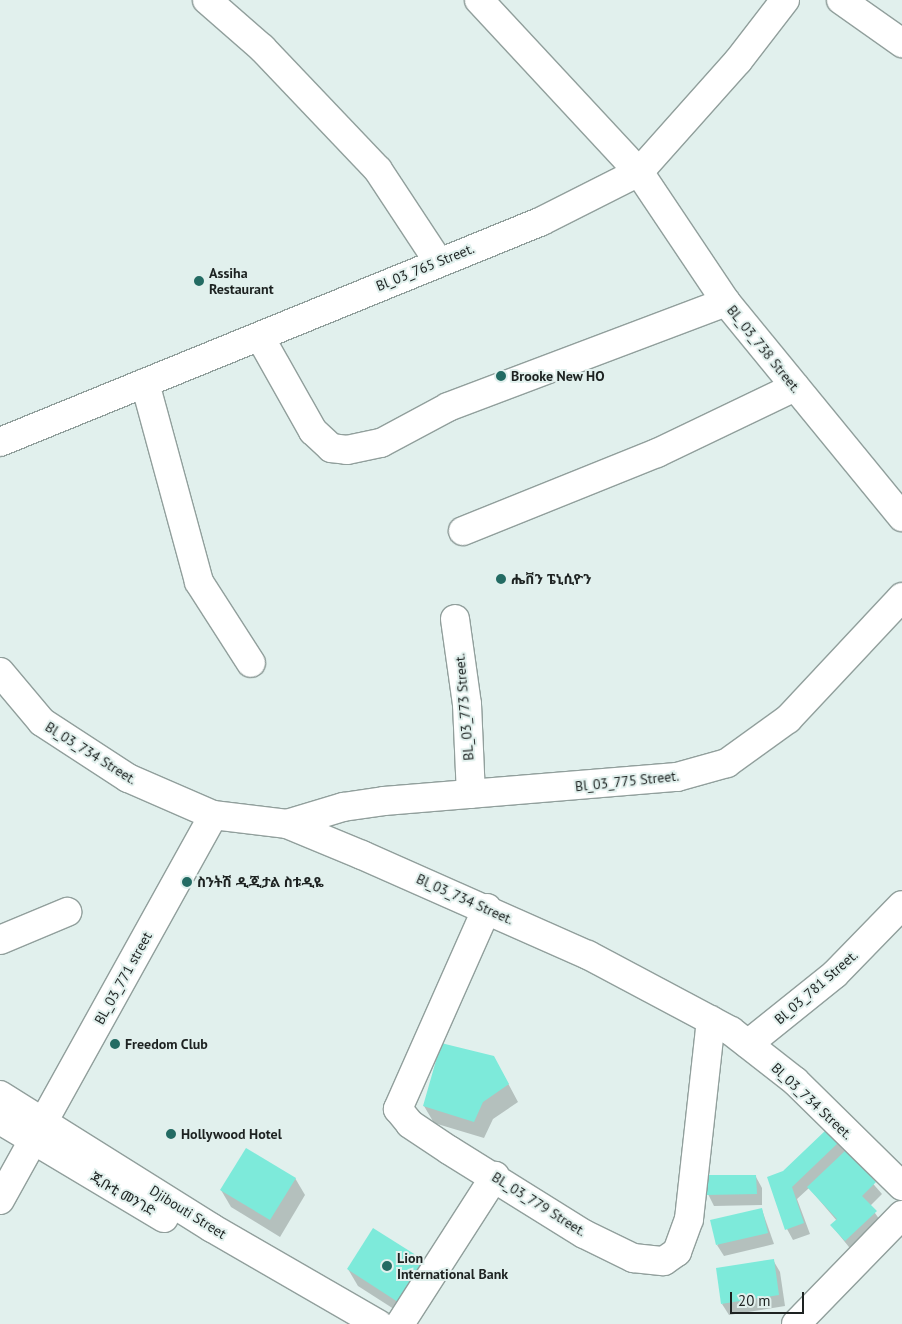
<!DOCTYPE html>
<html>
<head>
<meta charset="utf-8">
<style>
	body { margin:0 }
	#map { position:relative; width:902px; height:1324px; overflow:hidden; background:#e1f0ed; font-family:"PT Sans","Noto Sans Ethiopic",sans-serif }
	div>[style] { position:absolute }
	.shadow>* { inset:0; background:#0003 }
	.building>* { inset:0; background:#7deada }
	.roads { filter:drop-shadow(1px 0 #919f9c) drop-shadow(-1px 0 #919f9c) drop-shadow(0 1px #919f9c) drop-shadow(0 -1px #919f9c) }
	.minor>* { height:28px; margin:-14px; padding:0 14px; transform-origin:14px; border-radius:14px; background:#fff }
	.major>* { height:28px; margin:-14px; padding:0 14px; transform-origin:14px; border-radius:14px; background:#fff }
	.dots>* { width:14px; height:14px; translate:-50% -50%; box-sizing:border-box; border:2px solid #e1f0ed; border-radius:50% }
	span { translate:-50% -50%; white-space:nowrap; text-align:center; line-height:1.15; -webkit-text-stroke:4px #e1f0ed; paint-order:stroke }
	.street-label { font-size:14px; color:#1d2221 }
	.poi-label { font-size:14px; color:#1d2221; font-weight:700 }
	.left { translate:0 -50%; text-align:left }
	.scale { position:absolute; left:730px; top:1292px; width:74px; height:22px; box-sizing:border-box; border:2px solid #1d2221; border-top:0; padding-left:6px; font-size:15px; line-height:18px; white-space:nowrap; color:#1d2221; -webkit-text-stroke:4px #e1f0ed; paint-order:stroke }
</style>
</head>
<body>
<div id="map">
	<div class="shadow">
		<i style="clip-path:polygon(503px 1074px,518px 1102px,493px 1119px,484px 1138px,434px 1123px,424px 1106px)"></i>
		<i style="clip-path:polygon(827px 1131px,882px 1194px,870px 1206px,882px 1223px,853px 1252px,832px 1226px,837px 1221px,809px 1188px,797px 1199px,810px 1234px,793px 1240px,787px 1229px,784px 1172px)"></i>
		<i style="clip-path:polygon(756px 1177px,762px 1188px,762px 1205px,714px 1206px,708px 1194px)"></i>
		<i style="clip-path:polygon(295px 1178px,305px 1195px,280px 1237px,231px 1207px,221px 1190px)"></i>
		<i style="clip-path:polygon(762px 1210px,774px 1244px,724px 1256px,717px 1245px)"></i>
		<i style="clip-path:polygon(373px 1230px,411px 1320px,358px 1286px,348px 1269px)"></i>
		<i style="clip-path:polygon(773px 1260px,780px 1272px,785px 1306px,729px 1315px,722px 1304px)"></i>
	</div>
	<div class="building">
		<i style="clip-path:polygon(441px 1043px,494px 1056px,509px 1084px,483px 1102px,474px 1122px,423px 1106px)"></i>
		<i style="clip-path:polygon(827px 1129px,839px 1142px,792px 1187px,804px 1223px,785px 1230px,767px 1177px,783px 1171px)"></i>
		<i style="clip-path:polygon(246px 1148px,296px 1178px,270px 1220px,220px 1190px)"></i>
		<i style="clip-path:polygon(846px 1150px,876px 1182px,862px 1196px,877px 1211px,845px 1241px,830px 1225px,837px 1219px,807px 1187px)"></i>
		<i style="clip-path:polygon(707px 1175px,756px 1175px,757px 1194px,706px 1195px)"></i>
		<i style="clip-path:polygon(762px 1208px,768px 1233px,716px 1245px,710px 1220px)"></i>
		<i style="clip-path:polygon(373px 1228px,427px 1262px,401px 1304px,347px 1269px)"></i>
		<i style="clip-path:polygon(774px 1259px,779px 1295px,721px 1304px,716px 1268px)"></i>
	</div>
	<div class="roads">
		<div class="minor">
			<i style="left:207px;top:0;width:73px;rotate:41.1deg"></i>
			<i style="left:262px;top:48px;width:168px;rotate:46.4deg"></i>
			<i style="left:378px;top:170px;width:109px;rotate:56.6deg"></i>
			<i style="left:479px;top:0;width:235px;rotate:47.1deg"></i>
			<i style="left:639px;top:172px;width:156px;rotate:56.2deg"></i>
			<i style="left:726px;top:302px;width:278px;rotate:50.7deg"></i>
			<i style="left:841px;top:0;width:75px;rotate:35.2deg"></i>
			<i style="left:260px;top:337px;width:108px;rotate:60.6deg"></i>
			<i style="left:313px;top:431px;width:25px;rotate:43deg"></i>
			<i style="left:331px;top:448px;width:16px;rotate:7deg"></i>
			<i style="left:347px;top:450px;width:35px;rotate:-12deg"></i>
			<i style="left:381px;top:443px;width:76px;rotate:-28.2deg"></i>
			<i style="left:448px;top:407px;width:297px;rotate:-20.7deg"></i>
			<i style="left:145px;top:383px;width:206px;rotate:74.8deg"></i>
			<i style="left:199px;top:582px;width:96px;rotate:57.3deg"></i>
			<i style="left:0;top:442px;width:585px;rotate:-22.18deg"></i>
			<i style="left:542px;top:221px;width:109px;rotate:-26.8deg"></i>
			<i style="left:639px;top:172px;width:149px;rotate:-48.3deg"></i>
			<i style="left:738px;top:61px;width:77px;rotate:-52.4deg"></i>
			<i style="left:463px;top:531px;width:209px;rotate:-21.9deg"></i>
			<i style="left:657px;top:453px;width:153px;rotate:-25.6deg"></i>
			<i style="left:455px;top:619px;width:86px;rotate:82deg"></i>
			<i style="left:467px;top:704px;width:90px;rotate:87.5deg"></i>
			<i style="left:0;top:672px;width:65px;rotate:50deg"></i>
			<i style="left:42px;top:722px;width:103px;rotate:33.1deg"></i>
			<i style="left:128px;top:778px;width:93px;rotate:23.5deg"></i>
			<i style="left:213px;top:815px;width:75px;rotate:6.9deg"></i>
			<i style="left:287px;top:824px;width:81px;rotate:22.5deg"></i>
			<i style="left:362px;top:855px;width:247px;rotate:23.9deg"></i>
			<i style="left:588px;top:955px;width:162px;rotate:28deg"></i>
			<i style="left:731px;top:1031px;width:81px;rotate:38deg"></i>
			<i style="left:795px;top:1081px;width:150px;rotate:44.5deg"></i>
			<i style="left:287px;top:824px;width:59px;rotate:-16.9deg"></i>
			<i style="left:343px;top:807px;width:41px;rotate:-8.3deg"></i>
			<i style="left:384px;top:801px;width:294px;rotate:-4.7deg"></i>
			<i style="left:677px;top:777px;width:52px;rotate:-15.6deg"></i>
			<i style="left:727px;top:763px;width:75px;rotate:-35.8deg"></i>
			<i style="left:788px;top:719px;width:167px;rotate:-46.9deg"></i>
			<i style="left:487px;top:908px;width:220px;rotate:113.9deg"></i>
			<i style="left:398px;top:1109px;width:19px;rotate:51deg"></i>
			<i style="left:410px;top:1124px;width:47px;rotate:33.7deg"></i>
			<i style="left:449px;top:1150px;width:159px;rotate:31.9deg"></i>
			<i style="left:584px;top:1234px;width:55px;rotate:26.1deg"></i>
			<i style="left:633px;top:1258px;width:31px;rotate:6deg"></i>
			<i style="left:664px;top:1261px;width:16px;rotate:-35deg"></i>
			<i style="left:677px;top:1252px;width:35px;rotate:-70deg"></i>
			<i style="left:689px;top:1219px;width:200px;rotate:-83.7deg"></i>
			<i style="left:0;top:940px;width:73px;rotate:-22.7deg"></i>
			<i style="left:748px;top:1044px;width:112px;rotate:-38.8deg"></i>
			<i style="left:835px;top:974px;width:96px;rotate:-45.8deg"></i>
			<i style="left:0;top:1200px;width:440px;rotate:-61deg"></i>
			<i style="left:400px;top:1324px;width:176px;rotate:-57.3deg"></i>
			<i style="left:796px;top:1324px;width:152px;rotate:-45.8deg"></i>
		</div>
		<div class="major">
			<i style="left:0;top:1095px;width:250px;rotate:32.1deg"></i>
			<i style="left:212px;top:1228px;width:192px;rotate:30deg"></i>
			<i style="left:0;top:1120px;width:191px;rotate:30.9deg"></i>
		</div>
	</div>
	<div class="dots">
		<i style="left:199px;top:281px;background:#236b63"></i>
		<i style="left:501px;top:376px;background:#236b63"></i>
		<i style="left:501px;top:579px;background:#236b63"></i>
		<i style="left:187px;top:882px;background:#236b63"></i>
		<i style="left:115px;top:1044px;background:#236b63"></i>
		<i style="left:171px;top:1134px;background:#236b63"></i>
		<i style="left:387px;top:1266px;background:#236b63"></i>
	</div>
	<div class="street-label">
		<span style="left:425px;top:267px;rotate:-22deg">Bl_03_765 Street.</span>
		<span style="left:764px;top:349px;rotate:51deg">BL_03_738 Street.</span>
		<span style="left:464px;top:707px;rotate:-95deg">BL_03_773 Street.</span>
		<span style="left:91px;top:753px;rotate:32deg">Bl_03_734 Street.</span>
		<span style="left:627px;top:781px;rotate:-6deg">Bl_03_775 Street.</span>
		<span style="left:465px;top:899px;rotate:24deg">Bl_03_734 Street.</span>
		<span style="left:123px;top:978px;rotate:-61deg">BL_03_771 street</span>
		<span style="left:816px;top:987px;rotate:-41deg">Bl_03_781 Street.</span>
		<span style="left:812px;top:1101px;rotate:43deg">Bl_03_734 Street.</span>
		<span style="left:123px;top:1194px;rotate:30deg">ጂቡቲ መንገድ</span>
		<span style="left:539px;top:1204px;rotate:32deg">BL_03_779 Street.</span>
		<span style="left:188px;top:1212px;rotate:32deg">Djibouti Street</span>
	</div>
	<div class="poi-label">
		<span class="left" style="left:209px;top:281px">Assiha<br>Restaurant</span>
		<span class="left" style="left:511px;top:376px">Brooke New HO</span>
		<span class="left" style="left:511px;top:579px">ሔቨን ፔኒሲዮን</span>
		<span class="left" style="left:197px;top:882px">ስንትሽ ዲጂታል ስቱዲዬ</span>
		<span class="left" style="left:125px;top:1044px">Freedom Club</span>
		<span class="left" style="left:181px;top:1134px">Hollywood Hotel</span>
		<span class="left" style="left:397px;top:1266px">Lion<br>International Bank</span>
	</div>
	<div class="scale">20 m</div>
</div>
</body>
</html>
